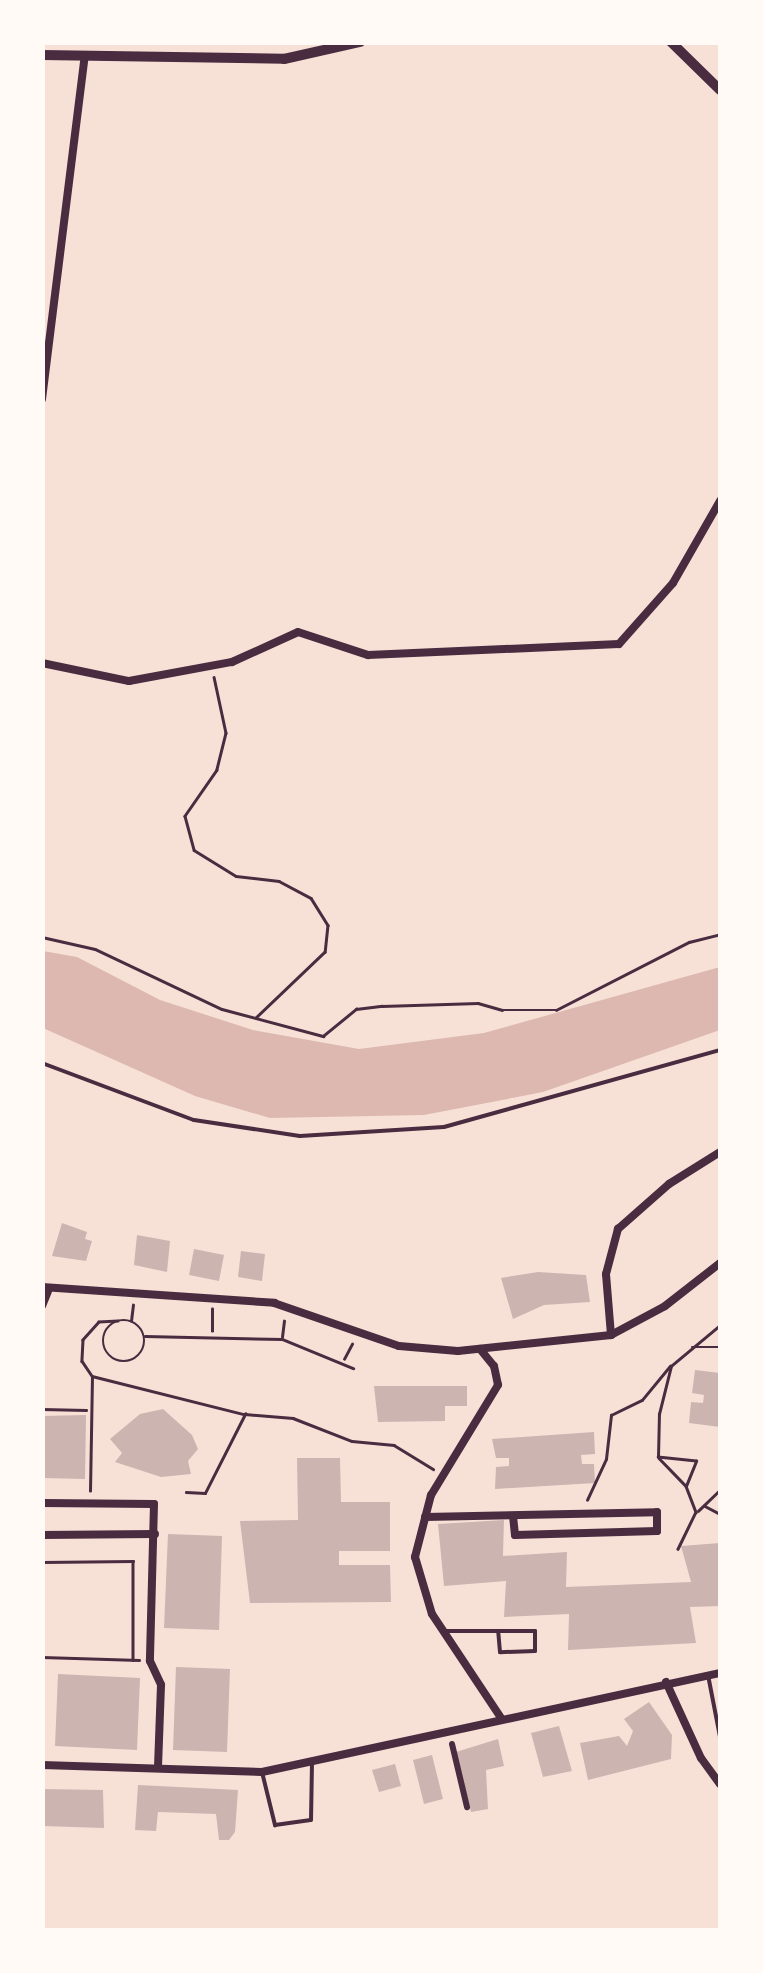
<!DOCTYPE html>
<html>
<head>
<meta charset="utf-8">
<style>
	body { margin:0 }
	#map { position:relative; width:763px; height:1973px; overflow:hidden; background:#f7e1d7; font-family:Figtree,sans-serif }
	div>[style] { position:absolute }
	.water>* { inset:0; background:#dcb8b0 }
	.building>* { inset:0; background:#ccb4b1 }
	.path>* { height:2.5px; margin:-1.25px; padding:0 1.25px; transform-origin:1.25px; border-radius:1.25px; background:#4a2c40 }
	.path>.ring { margin:-1.25px; padding:0; box-sizing:content-box; background:none; border:2.5px solid #4a2c40; border-radius:50% }
	.service>* { height:4px; margin:-2px; padding:0 2px; transform-origin:2px; border-radius:2px; background:#4a2c40 }
	.pedestrian>* { height:6px; margin:-3px; padding:0 3px; transform-origin:3px; border-radius:3px; background:#4a2c40 }
	.minor>* { height:8px; margin:-4px; padding:0 4px; transform-origin:4px; border-radius:4px; background:#4a2c40 }
	.tertiary>* { height:10px; margin:-5px; padding:0 5px; transform-origin:5px; border-radius:5px; background:#4a2c40 }
	span { translate:-50% -50%; white-space:nowrap; text-align:center; line-height:1.15; -webkit-text-stroke:9px #fffaf5; paint-order:stroke }
	.frame { position:absolute; inset:0; border:45px solid #fffaf5; pointer-events:none }
</style>
</head>
<body>
<div id="map">
	<div class="water">
		<i style="clip-path:polygon(43px 951px,77px 957px,160px 1000px,253px 1030px,359px 1049px,484px 1033px,720px 967px,720px 1030px,543px 1092px,424px 1115px,270px 1118px,195px 1096px,43px 1028px)"></i>
	</div>
	<div class="building">
		<i style="clip-path:polygon(62px 1223px,87px 1232px,85px 1239px,92px 1241px,86px 1261px,52px 1256px)"></i>
		<i style="clip-path:polygon(137px 1235px,170px 1241px,167px 1272px,134px 1265px)"></i>
		<i style="clip-path:polygon(194px 1249px,224px 1255px,219px 1281px,189px 1275px)"></i>
		<i style="clip-path:polygon(241px 1251px,265px 1254px,262px 1281px,238px 1277px)"></i>
		<i style="clip-path:polygon(538px 1272px,586px 1275px,590px 1302px,544px 1305px,513px 1319px,501px 1278px)"></i>
		<i style="clip-path:polygon(695px 1370px,720px 1373px,720px 1427px,689px 1423px,691px 1402px,703px 1403px,704px 1395px,692px 1393px)"></i>
		<i style="clip-path:polygon(374px 1386px,467px 1386px,467px 1406px,445px 1406px,445px 1421px,378px 1422px)"></i>
		<i style="clip-path:polygon(163px 1409px,192px 1435px,198px 1449px,188px 1461px,191px 1474px,161px 1477px,115px 1462px,122px 1453px,110px 1439px,140px 1414px)"></i>
		<i style="clip-path:polygon(86px 1415px,85px 1479px,42px 1478px,42px 1416px)"></i>
		<i style="clip-path:polygon(594px 1432px,595px 1454px,581px 1455px,582px 1464px,594px 1464px,595px 1483px,495px 1489px,496px 1467px,509px 1466px,509px 1458px,496px 1458px,492px 1439px)"></i>
		<i style="clip-path:polygon(297px 1458px,340px 1458px,341px 1502px,390px 1502px,390px 1551px,339px 1551px,339px 1565px,390px 1565px,391px 1602px,250px 1603px,240px 1521px,298px 1520px)"></i>
		<i style="clip-path:polygon(504px 1520px,503px 1556px,567px 1552px,566px 1587px,691px 1582px,681px 1546px,720px 1543px,720px 1606px,690px 1607px,696px 1643px,568px 1650px,569px 1614px,504px 1617px,506px 1581px,444px 1586px,438px 1524px)"></i>
		<i style="clip-path:polygon(168px 1534px,222px 1536px,219px 1630px,164px 1628px)"></i>
		<i style="clip-path:polygon(176px 1667px,230px 1669px,227px 1752px,173px 1750px)"></i>
		<i style="clip-path:polygon(58px 1674px,140px 1678px,137px 1750px,55px 1746px)"></i>
		<i style="clip-path:polygon(649px 1702px,672px 1735px,671px 1759px,588px 1780px,580px 1743px,619px 1736px,627px 1746px,633px 1731px,624px 1719px)"></i>
		<i style="clip-path:polygon(559px 1726px,572px 1771px,543px 1777px,531px 1733px)"></i>
		<i style="clip-path:polygon(498px 1739px,504px 1766px,486px 1770px,488px 1809px,471px 1812px,456px 1752px)"></i>
		<i style="clip-path:polygon(432px 1755px,443px 1799px,424px 1804px,413px 1760px)"></i>
		<i style="clip-path:polygon(395px 1764px,401px 1786px,379px 1792px,372px 1770px)"></i>
		<i style="clip-path:polygon(138px 1785px,238px 1790px,235px 1832px,229px 1840px,219px 1840px,216px 1814px,158px 1812px,156px 1831px,135px 1830px)"></i>
		<i style="clip-path:polygon(43px 1789px,103px 1790px,104px 1828px,42px 1826px)"></i>
	</div>
	<div class="path">
		<i style="left:214px;top:677px;width:57px;rotate:77.9deg"></i>
		<i style="left:226px;top:733px;width:38px;rotate:104deg"></i>
		<i style="left:217px;top:770px;width:56px;rotate:124.8deg"></i>
		<i style="left:185px;top:816px;width:35px;rotate:75deg"></i>
		<i style="left:194px;top:850px;width:49px;rotate:31.8deg"></i>
		<i style="left:236px;top:876px;width:43px;rotate:6.6deg"></i>
		<i style="left:279px;top:881px;width:36px;rotate:28deg"></i>
		<i style="left:311px;top:898px;width:32px;rotate:58deg"></i>
		<i style="left:328px;top:925px;width:27px;rotate:96deg"></i>
		<i style="left:325px;top:952px;width:95px;rotate:136.3deg"></i>
		<i style="left:42px;top:937px;width:54px;rotate:12.8deg"></i>
		<i style="left:95px;top:949px;width:140px;rotate:25.3deg"></i>
		<i style="left:222px;top:1009px;width:105px;rotate:15deg"></i>
		<i style="left:323px;top:1036px;width:43px;rotate:-39.3deg"></i>
		<i style="left:356px;top:1009px;width:26px;rotate:-7deg"></i>
		<i style="left:382px;top:1006px;width:96px;rotate:-1.8deg"></i>
		<i style="left:478px;top:1003px;width:25px;rotate:16deg"></i>
		<i style="left:502px;top:1010px;width:54px"></i>
		<i style="left:556px;top:1010px;width:149px;rotate:-27.1deg"></i>
		<i style="left:689px;top:942px;width:32px;rotate:-14deg"></i>
		<i class="ring" style="left:103px;top:1320px;width:39.5px;height:39.5px"></i>
		<i style="left:118px;top:1321px;width:19px;rotate:177deg"></i>
		<i style="left:99px;top:1322px;width:24px;rotate:132deg"></i>
		<i style="left:83px;top:1340px;width:21px;rotate:93deg"></i>
		<i style="left:82px;top:1361px;width:18px;rotate:56deg"></i>
		<i style="left:92px;top:1376px;width:156px;rotate:14.1deg"></i>
		<i style="left:131px;top:1321px;width:16px;rotate:-83deg"></i>
		<i style="left:212px;top:1331px;width:22px;rotate:-90deg"></i>
		<i style="left:145px;top:1336px;width:137px;rotate:1.3deg"></i>
		<i style="left:282px;top:1339px;width:77px;rotate:22.2deg"></i>
		<i style="left:282px;top:1337px;width:16px;rotate:-83deg"></i>
		<i style="left:692px;top:1347px;width:28px"></i>
		<i style="left:344px;top:1359px;width:17px;rotate:-62deg"></i>
		<i style="left:42px;top:1409px;width:44px;rotate:1.3deg"></i>
		<i style="left:659px;top:1458px;width:39px;rotate:46deg"></i>
		<i style="left:686px;top:1486px;width:28px;rotate:69deg"></i>
		<i style="left:696px;top:1512px;width:41px;rotate:115.9deg"></i>
		<i style="left:686px;top:1486px;width:27px;rotate:-68deg"></i>
		<i style="left:696px;top:1461px;width:38px;rotate:-174deg"></i>
		<i style="left:658px;top:1457px;width:43px;rotate:-88.7deg"></i>
		<i style="left:659px;top:1414px;width:49px;rotate:-76deg"></i>
		<i style="left:671px;top:1366px;width:64px;rotate:-39.9deg"></i>
		<i style="left:90px;top:1491px;width:113px;rotate:-89deg"></i>
		<i style="left:186px;top:1492px;width:19px;rotate:3deg"></i>
		<i style="left:205px;top:1493px;width:89px;rotate:-63.1deg"></i>
		<i style="left:245px;top:1414px;width:48px;rotate:4.8deg"></i>
		<i style="left:293px;top:1418px;width:63px;rotate:21.3deg"></i>
		<i style="left:352px;top:1441px;width:42px;rotate:5.4deg"></i>
		<i style="left:394px;top:1445px;width:46px;rotate:31.6deg"></i>
		<i style="left:587px;top:1500px;width:45px;rotate:-65.1deg"></i>
		<i style="left:606px;top:1459px;width:44px;rotate:-83.5deg"></i>
		<i style="left:611px;top:1415px;width:34px;rotate:-26deg"></i>
		<i style="left:642px;top:1400px;width:44px;rotate:-50.5deg"></i>
		<i style="left:705px;top:1506px;width:17px;rotate:28deg"></i>
		<i style="left:698px;top:1511px;width:30px;rotate:-44deg"></i>
		<i style="left:42px;top:1562px;width:91px;rotate:-0.6deg"></i>
		<i style="left:133px;top:1561px;width:99px;rotate:90deg"></i>
		<i style="left:42px;top:1657px;width:97px;rotate:1.8deg"></i>
	</div>
	<div class="service">
		<i style="left:42px;top:1063px;width:162px;rotate:20.6deg"></i>
		<i style="left:194px;top:1120px;width:107px;rotate:8.6deg"></i>
		<i style="left:300px;top:1136px;width:144px;rotate:-3.6deg"></i>
		<i style="left:444px;top:1127px;width:287px;rotate:-15.6deg"></i>
		<i style="left:444px;top:1631px;width:91px"></i>
		<i style="left:535px;top:1631px;width:20px;rotate:90deg"></i>
		<i style="left:535px;top:1651px;width:35px;rotate:178deg"></i>
		<i style="left:500px;top:1652px;width:21px;rotate:-95deg"></i>
		<i style="left:708px;top:1675px;width:63px;rotate:79deg"></i>
		<i style="left:262px;top:1772px;width:55px;rotate:76.2deg"></i>
		<i style="left:275px;top:1825px;width:36px;rotate:-8deg"></i>
		<i style="left:311px;top:1820px;width:55px;rotate:-89deg"></i>
	</div>
	<div class="pedestrian">
		<i style="left:452px;top:1744px;width:65px;rotate:76.6deg"></i>
	</div>
	<div class="minor">
		<i style="left:42px;top:399px;width:346px;rotate:-82.9deg"></i>
		<i style="left:42px;top:663px;width:89px;rotate:11.7deg"></i>
		<i style="left:129px;top:681px;width:105px;rotate:-10.5deg"></i>
		<i style="left:232px;top:662px;width:72px;rotate:-24.4deg"></i>
		<i style="left:298px;top:632px;width:74px;rotate:18.2deg"></i>
		<i style="left:368px;top:655px;width:251px;rotate:-2.5deg"></i>
		<i style="left:619px;top:644px;width:81px;rotate:-48.5deg"></i>
		<i style="left:673px;top:583px;width:95px;rotate:-60.2deg"></i>
		<i style="left:42px;top:1287px;width:233px;rotate:3.9deg"></i>
		<i style="left:274px;top:1303px;width:132px;rotate:19deg"></i>
		<i style="left:399px;top:1346px;width:59px;rotate:4.8deg"></i>
		<i style="left:458px;top:1351px;width:154px;rotate:-6deg"></i>
		<i style="left:611px;top:1335px;width:61px;rotate:-28.2deg"></i>
		<i style="left:665px;top:1306px;width:70px;rotate:-38deg"></i>
		<i style="left:42px;top:1306px;width:16px;rotate:-68deg"></i>
		<i style="left:611px;top:1335px;width:61px;rotate:-94.7deg"></i>
		<i style="left:606px;top:1274px;width:47px;rotate:-75.1deg"></i>
		<i style="left:618px;top:1229px;width:68px;rotate:-41.4deg"></i>
		<i style="left:669px;top:1184px;width:60px;rotate:-32.1deg"></i>
		<i style="left:480px;top:1349px;width:22px;rotate:51deg"></i>
		<i style="left:494px;top:1366px;width:19px;rotate:78deg"></i>
		<i style="left:498px;top:1385px;width:129px;rotate:121.3deg"></i>
		<i style="left:431px;top:1495px;width:64px;rotate:104.5deg"></i>
		<i style="left:415px;top:1557px;width:59px;rotate:73.4deg"></i>
		<i style="left:432px;top:1614px;width:125px;rotate:56.4deg"></i>
		<i style="left:42px;top:1503px;width:112px;rotate:0.5deg"></i>
		<i style="left:154px;top:1504px;width:157px;rotate:91.5deg"></i>
		<i style="left:150px;top:1661px;width:26px;rotate:65deg"></i>
		<i style="left:161px;top:1685px;width:83px;rotate:92.1deg"></i>
		<i style="left:425px;top:1517px;width:232px;rotate:-1.2deg"></i>
		<i style="left:657px;top:1512px;width:19px;rotate:90deg"></i>
		<i style="left:657px;top:1531px;width:142px;rotate:178.4deg"></i>
		<i style="left:515px;top:1535px;width:19px;rotate:-96deg"></i>
		<i style="left:42px;top:1535px;width:113px;rotate:-0.5deg"></i>
		<i style="left:666px;top:1682px;width:84px;rotate:65.3deg"></i>
		<i style="left:701px;top:1758px;width:32px;rotate:54deg"></i>
		<i style="left:42px;top:1765px;width:220px;rotate:1.8deg"></i>
		<i style="left:262px;top:1772px;width:469px;rotate:-12.2deg"></i>
	</div>
	<div class="tertiary">
		<i style="left:671px;top:42px;width:69px;rotate:44.4deg"></i>
		<i style="left:42px;top:55px;width:242px;rotate:0.9deg"></i>
		<i style="left:284px;top:59px;width:78px;rotate:-12.6deg"></i>
	</div>
	<div class="frame"></div>
</div>
</body>
</html>
